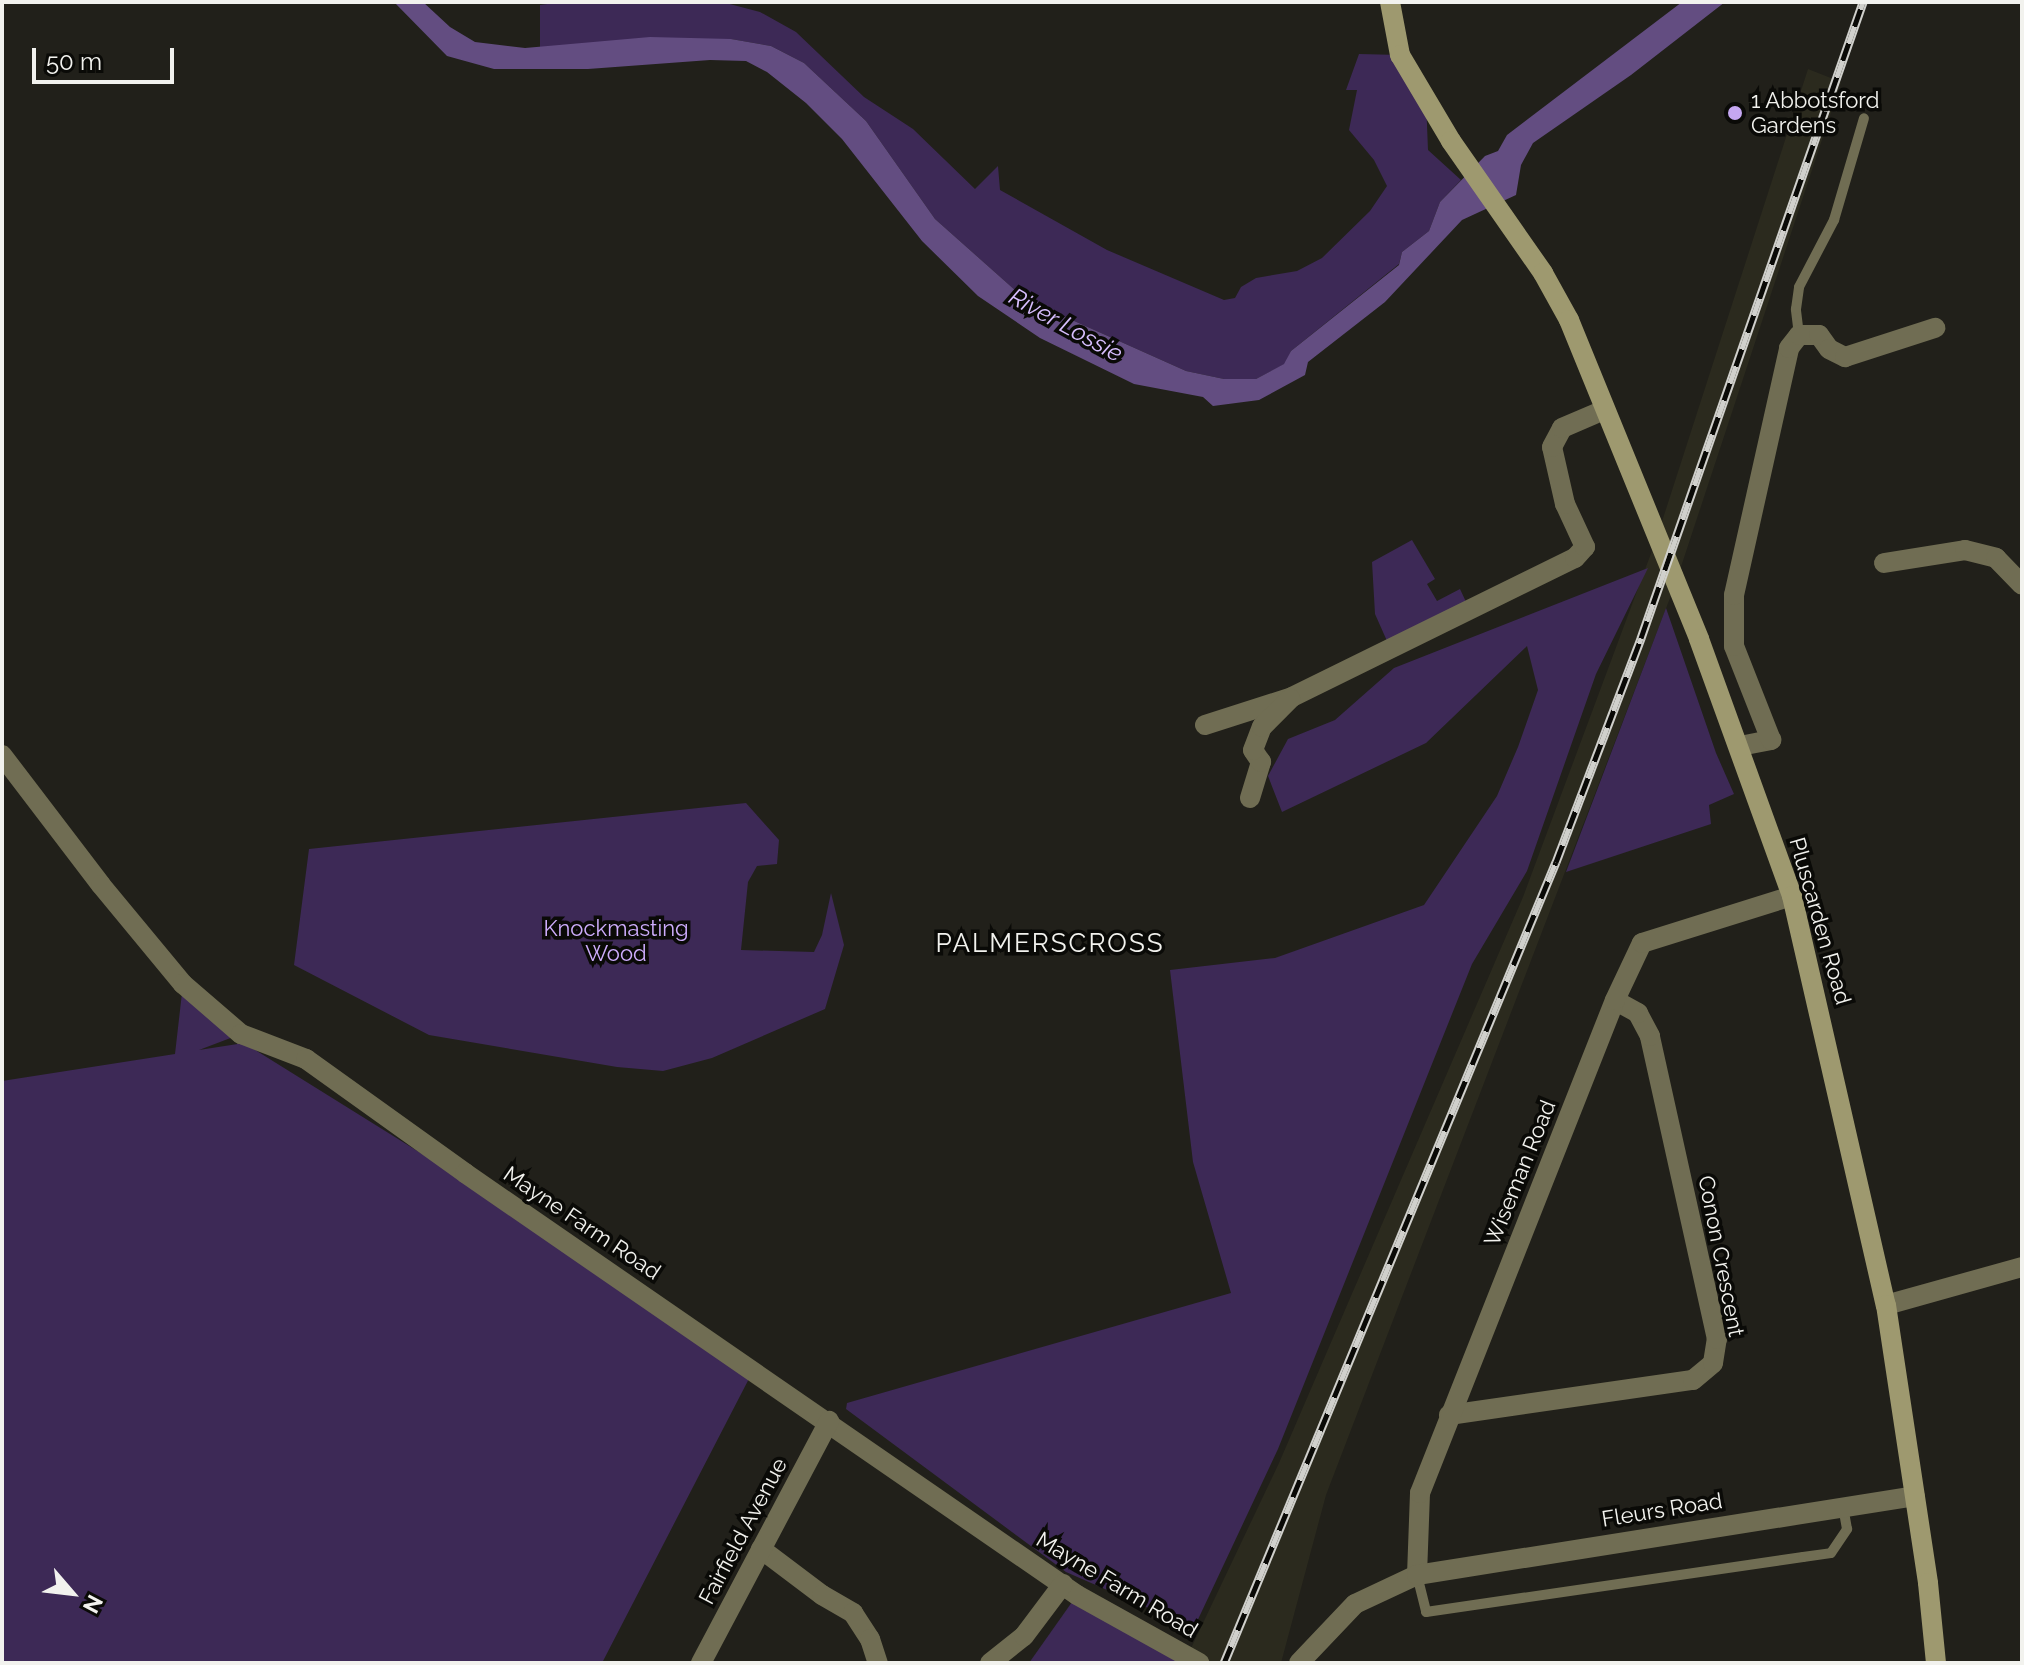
<!DOCTYPE html>
<html>
<head>
<meta charset="utf-8">
<style>
	body { margin:0 }
	#map { position:relative; width:2024px; height:1665px; overflow:hidden; background:#21201a; font-family:Raleway,sans-serif }
	div>[style] { position:absolute }
	.built>* { inset:0; background:#2b2a1e }
	.green>* { inset:0; background:#3d2956 }
	.water>* { inset:0; background:#634d81 }
	.service>* { height:10px; margin:-5px; padding:0 5px; transform-origin:5px; border-radius:5px; background:#706d53 }
	.minor>* { height:20px; margin:-10px; padding:0 10px; transform-origin:10px; border-radius:10px; background:#706d53 }
	.secondary>* { height:20px; margin:-10px; padding:0 10px; transform-origin:10px; border-radius:10px; background:#9e996f }
	.rail>* { height:9px; margin-top:-4.5px; transform-origin:0; background:repeating-linear-gradient(90deg,#0a0a07 0 18px,#d0d0cc 0 36px); box-sizing:border-box; border-block:2px solid #d0d0cc }
	.dots>* { width:22px; height:22px; translate:-50% -50%; box-sizing:border-box; border:4px solid #0a0a07; border-radius:50% }
	span { translate:-50% -50%; white-space:nowrap; text-align:center; line-height:1.15; -webkit-text-stroke:7px #0a0a07; paint-order:stroke }
	.poi-label { font-size:22px; color:#f2f2ee }
	.left { translate:0 -50%; text-align:left }
	.street-label { font-size:22px; color:#f2f2ee }
	.park-label { font-size:22px; color:#ceadfd }
	.water-label { font-size:24px; color:#d7befe; font-style:italic }
	.quarter-label { font-size:26px; color:#f2f2ee; letter-spacing:2px }
	.frame { position:absolute; inset:0; border:4px solid #f2f2ee; pointer-events:none }
	.north { position:absolute; left:32px; top:1553px; width:80px; height:80px; -webkit-text-stroke:6px #0a0a07; paint-order:stroke; rotate:118deg; font-size:22px; font-weight:700; line-height:32px; text-align:center; color:#f2f2ee }
	.north::after { content:''; display:block; margin:auto; width:28px; height:36px; background:#f2f2ee; clip-path:polygon(50% 0,100% 100%,50% 72%,0 100%) }
	.scale { position:absolute; left:32px; top:48px; width:142px; height:36px; box-sizing:border-box; border:4px solid #f2f2ee; border-top:0; padding-left:10px; font-size:24px; line-height:28px; white-space:nowrap; color:#f2f2ee; -webkit-text-stroke:6px #0a0a07; paint-order:stroke }
</style>
</head>
<body>
<div id="map">
	<div class="built">
		<i style="clip-path:polygon(1808px 69px,1841px 82px,1675px 585px,1326px 1495px,1281px 1663px,1184px 1663px,1279px 1463px,1523px 897px,1656px 540px)"></i>
	</div>
	<div class="green">
		<i style="clip-path:polygon(562px 2px,722px 2px,760px 12px,796px 32px,864px 97px,913px 129px,975px 189px,998px 166px,1000px 190px,1107px 250px,1224px 300px,1235px 298px,1241px 287px,1256px 278px,1297px 271px,1322px 258px,1370px 211px,1387px 186px,1374px 160px,1349px 130px,1357px 90px,1346px 90px,1359px 54px,1400px 55px,1426px 100px,1428px 150px,1461px 180px,1440px 202px,1429px 231px,1402px 252px,1399px 264px,1291px 351px,1285px 364px,1256px 379px,1224px 379px,1186px 371px,1072px 320px,1016px 291px,935px 219px,866px 121px,804px 63px,771px 46px,731px 39px,540px 48px,540px 5px)"></i>
		<i style="clip-path:polygon(1412px 540px,1435px 579px,1427px 584px,1437px 601px,1460px 589px,1467px 604px,1387px 641px,1375px 614px,1372px 562px)"></i>
		<i style="clip-path:polygon(1648px 568px,1596px 674px,1527px 871px,1472px 964px,1278px 1449px,1194px 1628px,1066px 1572px,846px 1409px,847px 1403px,1231px 1293px,1193px 1162px,1170px 970px,1275px 958px,1424px 905px,1497px 796px,1518px 747px,1538px 690px,1527px 646px,1426px 743px,1282px 812px,1268px 776px,1288px 739px,1335px 720px,1394px 668px)"></i>
		<i style="clip-path:polygon(1666px 608px,1716px 753px,1734px 794px,1709px 805px,1711px 824px,1566px 872px)"></i>
		<i style="clip-path:polygon(746px 803px,779px 840px,777px 864px,757px 866px,748px 882px,741px 950px,814px 952px,822px 935px,831px 893px,844px 945px,825px 1009px,712px 1058px,663px 1071px,617px 1067px,429px 1035px,294px 965px,309px 849px)"></i>
		<i style="clip-path:polygon(183px 984px,241px 1034px,199px 1050px,244px 1043px,594px 1261px,754px 1369px,602px 1663px,2px 1663px,2px 1081px,175px 1054px)"></i>
		<i style="clip-path:polygon(1077px 1595px,1184px 1663px,1029px 1663px)"></i>
	</div>
	<div class="water">
		<i style="clip-path:polygon(394px 2px,423px 2px,450px 27px,475px 42px,525px 48px,650px 37px,731px 39px,771px 46px,804px 63px,866px 121px,935px 219px,1016px 291px,1072px 320px,1186px 371px,1224px 379px,1256px 379px,1284px 364px,1291px 351px,1399px 265px,1402px 252px,1429px 231px,1440px 202px,1485px 156px,1498px 151px,1507px 135px,1682px 2px,1725px 2px,1631px 75px,1533px 143px,1521px 165px,1516px 195px,1462px 220px,1385px 302px,1308px 362px,1305px 375px,1259px 400px,1213px 406px,1203px 397px,1134px 384px,1040px 338px,978px 296px,922px 241px,842px 139px,806px 103px,767px 72px,746px 61px,710px 60px,588px 69px,494px 69px,447px 56px)"></i>
	</div>
	<div class="service">
		<i style="left:1799px;top:335px;width:26px;rotate:-97deg"></i>
		<i style="left:1796px;top:309px;width:22px;rotate:-82deg"></i>
		<i style="left:1799px;top:287px;width:76px;rotate:-62.4deg"></i>
		<i style="left:1834px;top:220px;width:106px;rotate:-73.6deg"></i>
		<i style="left:1417px;top:1575px;width:38px;rotate:76deg"></i>
		<i style="left:1426px;top:1612px;width:381px;rotate:-8.3deg"></i>
		<i style="left:1803px;top:1557px;width:28px;rotate:-8deg"></i>
		<i style="left:1831px;top:1553px;width:29px;rotate:-56deg"></i>
		<i style="left:1847px;top:1529px;width:22px;rotate:-100deg"></i>
	</div>
	<div class="minor">
		<i style="left:1884px;top:563px;width:82px;rotate:-9.1deg"></i>
		<i style="left:1965px;top:550px;width:32px;rotate:14deg"></i>
		<i style="left:1996px;top:558px;width:37px;rotate:46deg"></i>
		<i style="left:1205px;top:725px;width:91px;rotate:-17.8deg"></i>
		<i style="left:1292px;top:697px;width:315px;rotate:-26.2deg"></i>
		<i style="left:1575px;top:558px;width:15px;rotate:-48deg"></i>
		<i style="left:1585px;top:547px;width:47px;rotate:-114.9deg"></i>
		<i style="left:1565px;top:504px;width:58px;rotate:-102.8deg"></i>
		<i style="left:1552px;top:447px;width:21px;rotate:-62deg"></i>
		<i style="left:1562px;top:428px;width:46px;rotate:-23.2deg"></i>
		<i style="left:1740px;top:746px;width:32px;rotate:-11deg"></i>
		<i style="left:1771px;top:740px;width:101px;rotate:-111.5deg"></i>
		<i style="left:1734px;top:646px;width:51px;rotate:-90deg"></i>
		<i style="left:1734px;top:595px;width:253px;rotate:-77.4deg"></i>
		<i style="left:1789px;top:348px;width:16px;rotate:-52deg"></i>
		<i style="left:1799px;top:335px;width:20px"></i>
		<i style="left:1819px;top:335px;width:17px;rotate:54deg"></i>
		<i style="left:1829px;top:349px;width:18px;rotate:27deg"></i>
		<i style="left:1845px;top:357px;width:95px;rotate:-17.9deg"></i>
		<i style="left:2px;top:755px;width:163px;rotate:52.7deg"></i>
		<i style="left:101px;top:885px;width:129px;rotate:50.4deg"></i>
		<i style="left:183px;top:984px;width:77px;rotate:40.8deg"></i>
		<i style="left:241px;top:1034px;width:70px;rotate:21deg"></i>
		<i style="left:306px;top:1059px;width:196px;rotate:35.6deg"></i>
		<i style="left:465px;top:1173px;width:743px;rotate:34.59deg"></i>
		<i style="left:1077px;top:1595px;width:140px;rotate:29.1deg"></i>
		<i style="left:1250px;top:798px;width:38px;rotate:-73deg"></i>
		<i style="left:1261px;top:762px;width:14px;rotate:-124deg"></i>
		<i style="left:1253px;top:750px;width:25px;rotate:-69deg"></i>
		<i style="left:1262px;top:727px;width:40px;rotate:-45deg"></i>
		<i style="left:1886px;top:1305px;width:141px;rotate:-15.6deg"></i>
		<i style="left:1449px;top:1415px;width:246px;rotate:-8.2deg"></i>
		<i style="left:1693px;top:1380px;width:26px;rotate:-40deg"></i>
		<i style="left:1713px;top:1363px;width:24px;rotate:-81deg"></i>
		<i style="left:1717px;top:1339px;width:310px;rotate:-102.5deg"></i>
		<i style="left:1650px;top:1036px;width:26px;rotate:-118deg"></i>
		<i style="left:1638px;top:1013px;width:26px;rotate:-151deg"></i>
		<i style="left:761px;top:1549px;width:76px;rotate:37deg"></i>
		<i style="left:822px;top:1595px;width:36px;rotate:30deg"></i>
		<i style="left:853px;top:1613px;width:31px;rotate:57deg"></i>
		<i style="left:870px;top:1639px;width:25px;rotate:72deg"></i>
		<i style="left:1417px;top:1575px;width:82px;rotate:-87.9deg"></i>
		<i style="left:1420px;top:1493px;width:530px;rotate:-68.42deg"></i>
		<i style="left:1615px;top:1000px;width:63px;rotate:-64.7deg"></i>
		<i style="left:1642px;top:943px;width:157px;rotate:-17.4deg"></i>
		<i style="left:701px;top:1663px;width:274px;rotate:-62.1deg"></i>
		<i style="left:990px;top:1663px;width:43px;rotate:-38.5deg"></i>
		<i style="left:1024px;top:1636px;width:65px;rotate:-53.1deg"></i>
		<i style="left:1299px;top:1663px;width:81px;rotate:-46.5deg"></i>
		<i style="left:1355px;top:1604px;width:68px;rotate:-25.1deg"></i>
		<i style="left:1417px;top:1575px;width:504px;rotate:-9.01deg"></i>
	</div>
	<div class="secondary">
		<i style="left:1390px;top:2px;width:54px;rotate:79.3deg"></i>
		<i style="left:1400px;top:55px;width:100px;rotate:59.3deg"></i>
		<i style="left:1451px;top:141px;width:161px;rotate:55.1deg"></i>
		<i style="left:1543px;top:273px;width:54px;rotate:61deg"></i>
		<i style="left:1569px;top:320px;width:344px;rotate:67.8deg"></i>
		<i style="left:1699px;top:639px;width:273px;rotate:70.1deg"></i>
		<i style="left:1792px;top:896px;width:420px;rotate:77.1deg"></i>
		<i style="left:1886px;top:1305px;width:281px;rotate:81.4deg"></i>
		<i style="left:1928px;top:1583px;width:80px;rotate:84.3deg"></i>
	</div>
	<div class="rail">
		<i style="left:1224px;top:1663px;width:867px;rotate:-67.49deg"></i>
		<i style="left:1556px;top:862px;width:240px;rotate:-69.2deg"></i>
		<i style="left:1641px;top:638px;width:674px;rotate:-70.76deg"></i>
	</div>
	<div class="dots">
		<i style="left:1735px;top:113px;background:#c5a7f1"></i>
	</div>
	<div class="poi-label">
		<span class="left" style="left:1751px;top:113px">1 Abbotsford<br>Gardens</span>
	</div>
	<div class="street-label">
		<span style="left:1820px;top:921px;rotate:74deg">Pluscarden Road</span>
		<span style="left:1520px;top:1173px;rotate:-68deg">Wiseman Road</span>
		<span style="left:582px;top:1223px;rotate:34deg">Mayne Farm Road</span>
		<span style="left:1721px;top:1256px;rotate:79deg">Conon Crescent</span>
		<span style="left:1662px;top:1510px;rotate:-9deg">Fleurs Road</span>
		<span style="left:743px;top:1531px;rotate:-62deg">Fairfield Avenue</span>
		<span style="left:1117px;top:1585px;rotate:31deg">Mayne Farm Road</span>
	</div>
	<div class="park-label">
		<span style="left:616px;top:941px">Knockmasting<br>Wood</span>
	</div>
	<div class="water-label">
		<span style="left:1066px;top:325px;rotate:29deg">River Lossie</span>
	</div>
	<div class="quarter-label">
		<span style="left:1050px;top:944px">PALMERSCROSS</span>
	</div>
	<div class="frame"></div>
	<div class="north">N</div>
	<div class="scale">50 m</div>
</div>
</body>
</html>
